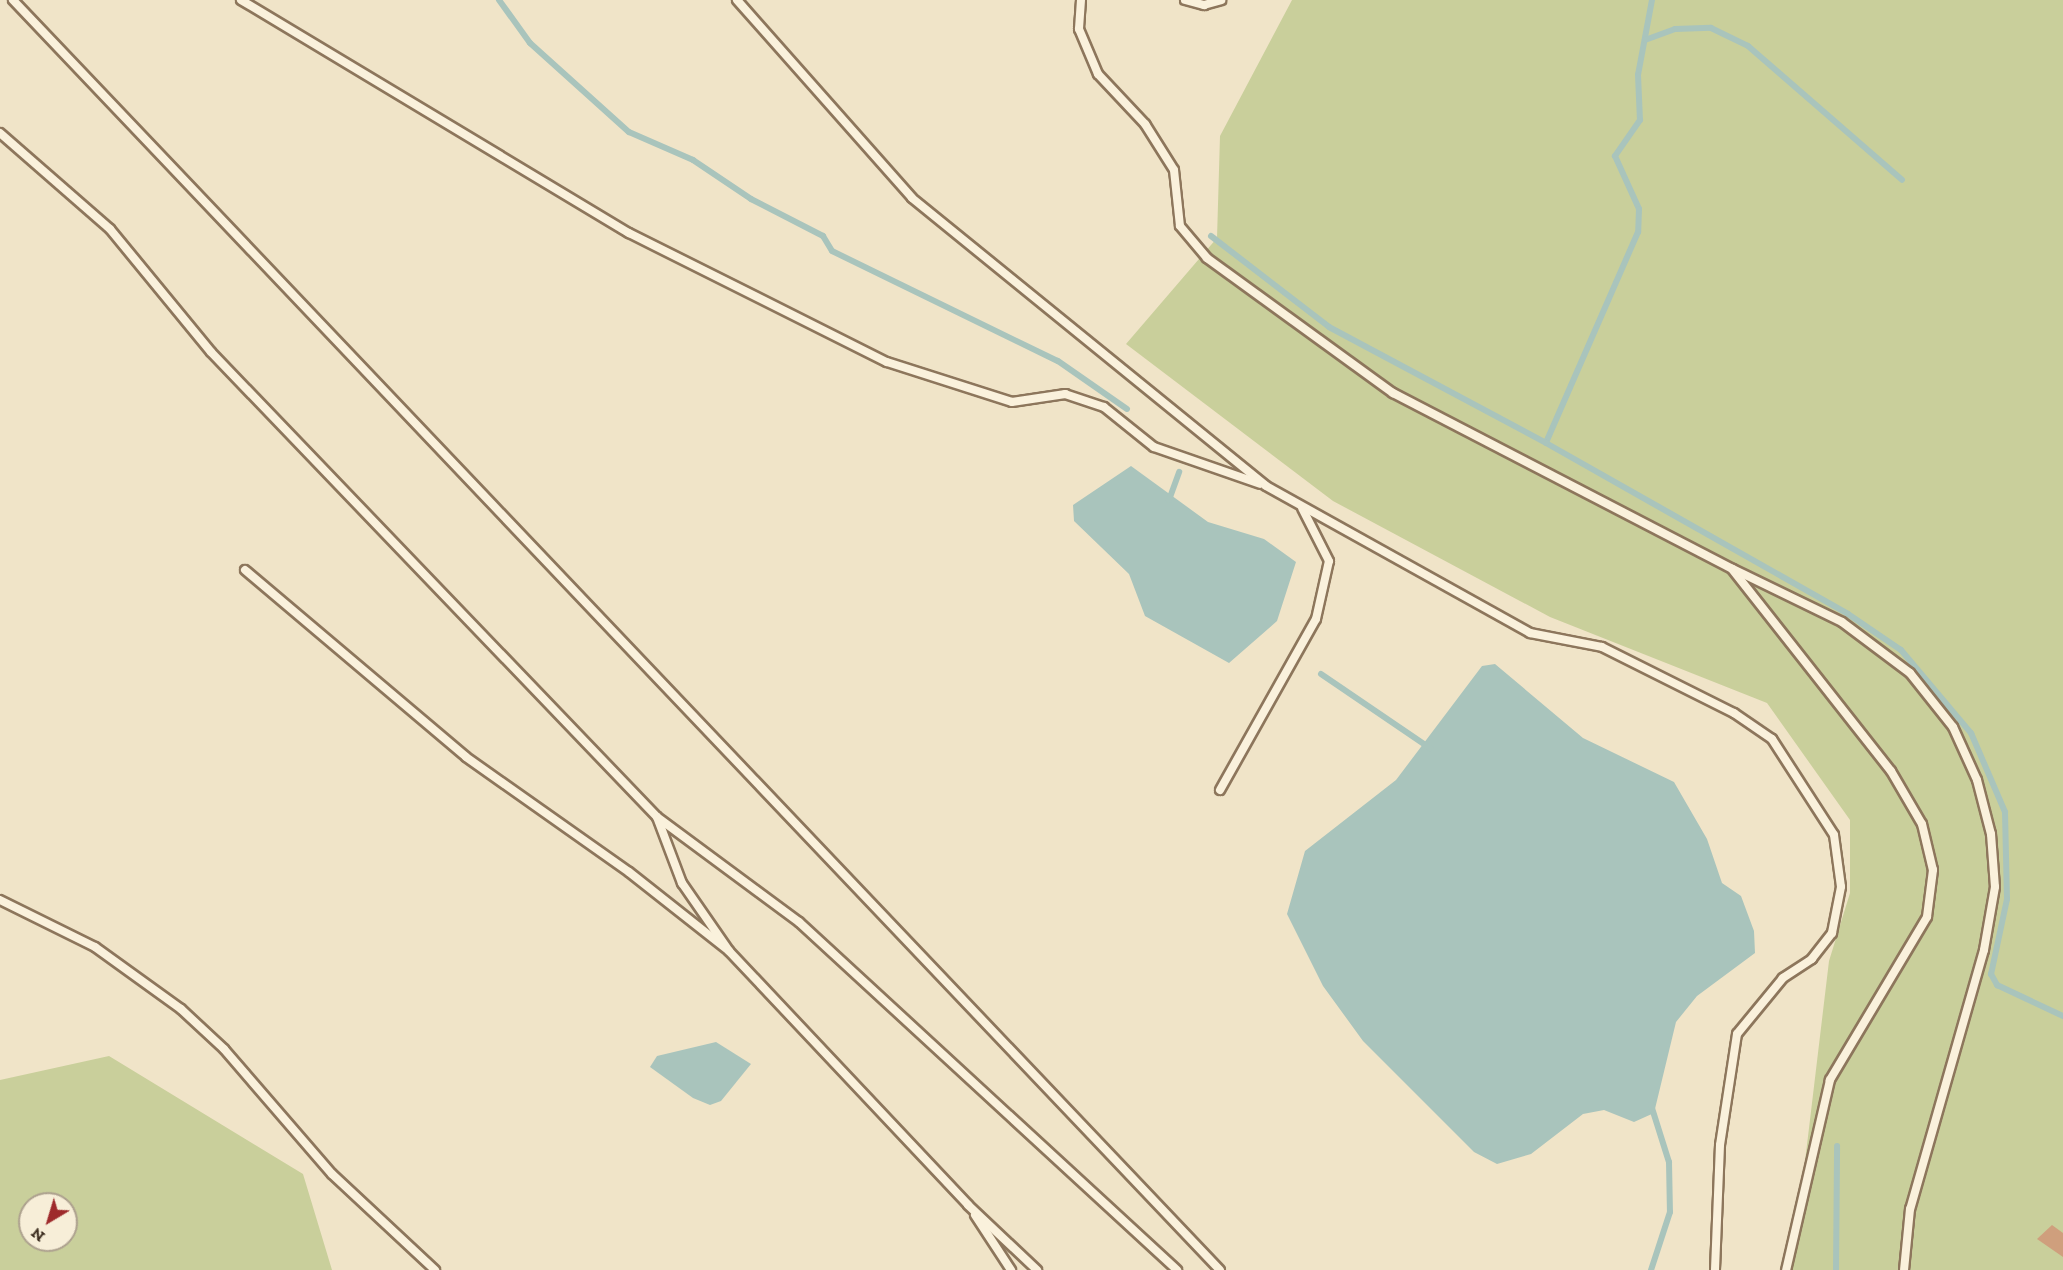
<!DOCTYPE html>
<html>
<head>
<meta charset="utf-8">
<style>
	body { margin:0 }
	#map { position:relative; width:2063px; height:1270px; overflow:hidden; background:#f0e4c8; font-family:"Zilla Slab",serif }
	div>[style] { position:absolute }
	.green>* { inset:0; background:#c9cf9b }
	.water>* { inset:0; background:#a9c4bc }
	.stream>* { height:6px; margin:-3px; padding:0 3px; transform-origin:3px; border-radius:3px; background:#a9c4bc }
	.building>* { inset:0; background:#cf9f7d }
	.roads { filter:drop-shadow(2px 0 #8d765c) drop-shadow(-2px 0 #8d765c) drop-shadow(0 2px #8d765c) drop-shadow(0 -2px #8d765c) }
	.lane>* { height:8px; margin:-4px; padding:0 4px; transform-origin:4px; border-radius:4px; background:#faf1dc }
	span { translate:-50% -50%; white-space:nowrap; text-align:center; line-height:1.15; -webkit-text-stroke:6px #f7eed8; paint-order:stroke }
	.north { position:absolute; left:18px; top:1192px; width:60px; height:60px; box-sizing:border-box; background:#f7eed8; border:2px solid #ada18e; border-radius:50%; rotate:218deg; font-size:16px; font-weight:700; line-height:24px; text-align:center; color:#3d2e20 }
	.north::after { content:''; display:block; margin:auto; width:21px; height:27px; background:#9e2a2b; clip-path:polygon(50% 0,100% 100%,50% 72%,0 100%) }
</style>
</head>
<body>
<div id="map">
	<div class="green">
		<i style="clip-path:polygon(1292px 0,2063px 0,2063px 1270px,1792px 1270px,1829px 961px,1850px 893px,1850px 820px,1767px 703px,1550px 617px,1333px 501px,1126px 344px,1217px 238px,1220px 136px)"></i>
		<i style="clip-path:polygon(evenodd,109px 1056px,303px 1174px,332px 1270px,0 1270px,0 1080px,109px 1056px,30px 1204px,66px 1204px,66px 1240px,30px 1240px,30px 1204px)"></i>
	</div>
	<div class="water">
		<i style="clip-path:polygon(1131px 466px,1208px 522px,1264px 539px,1296px 562px,1277px 621px,1229px 663px,1145px 616px,1129px 574px,1074px 521px,1073px 505px)"></i>
		<i style="clip-path:polygon(1495px 664px,1583px 738px,1674px 782px,1707px 839px,1722px 883px,1741px 896px,1754px 931px,1755px 953px,1697px 996px,1676px 1022px,1654px 1113px,1634px 1122px,1604px 1110px,1583px 1114px,1531px 1154px,1497px 1164px,1474px 1152px,1363px 1041px,1323px 986px,1287px 914px,1305px 851px,1396px 780px,1482px 666px)"></i>
		<i style="clip-path:polygon(716px 1042px,751px 1064px,721px 1101px,710px 1105px,693px 1098px,650px 1067px,657px 1056px)"></i>
	</div>
	<div class="stream">
		<i style="left:499px;top:0;width:53px;rotate:54.2deg"></i>
		<i style="left:530px;top:43px;width:133px;rotate:42deg"></i>
		<i style="left:629px;top:132px;width:70px;rotate:23.6deg"></i>
		<i style="left:693px;top:160px;width:70px;rotate:33.9deg"></i>
		<i style="left:751px;top:199px;width:81px;rotate:27.2deg"></i>
		<i style="left:823px;top:236px;width:17px;rotate:59deg"></i>
		<i style="left:832px;top:251px;width:251px;rotate:26deg"></i>
		<i style="left:1058px;top:361px;width:84px;rotate:34.8deg"></i>
		<i style="left:1652px;top:0;width:76px;rotate:100.6deg"></i>
		<i style="left:1638px;top:75px;width:45px;rotate:87.5deg"></i>
		<i style="left:1640px;top:120px;width:44px;rotate:124.8deg"></i>
		<i style="left:1615px;top:156px;width:58px;rotate:65.6deg"></i>
		<i style="left:1639px;top:209px;width:23px;rotate:92deg"></i>
		<i style="left:1638px;top:232px;width:230px;rotate:113.6deg"></i>
		<i style="left:1546px;top:443px;width:347px;rotate:29.5deg"></i>
		<i style="left:1848px;top:614px;width:64px;rotate:34.2deg"></i>
		<i style="left:1901px;top:650px;width:109px;rotate:49.9deg"></i>
		<i style="left:1971px;top:733px;width:86px;rotate:66.7deg"></i>
		<i style="left:2005px;top:812px;width:87px;rotate:88.7deg"></i>
		<i style="left:2007px;top:899px;width:77px;rotate:102deg"></i>
		<i style="left:1991px;top:974px;width:13px;rotate:61deg"></i>
		<i style="left:1997px;top:985px;width:73px;rotate:25.2deg"></i>
		<i style="left:1645px;top:40px;width:32px;rotate:-20deg"></i>
		<i style="left:1675px;top:29px;width:36px;rotate:-2deg"></i>
		<i style="left:1711px;top:28px;width:41px;rotate:25.9deg"></i>
		<i style="left:1748px;top:46px;width:204px;rotate:41deg"></i>
		<i style="left:1211px;top:236px;width:149px;rotate:37.6deg"></i>
		<i style="left:1329px;top:327px;width:246px;rotate:28.1deg"></i>
		<i style="left:1169px;top:500px;width:30px;rotate:-70deg"></i>
		<i style="left:1321px;top:674px;width:132px;rotate:34.2deg"></i>
		<i style="left:1651px;top:1105px;width:60px;rotate:72.5deg"></i>
		<i style="left:1669px;top:1162px;width:50px;rotate:88.9deg"></i>
		<i style="left:1670px;top:1212px;width:61px;rotate:108.1deg"></i>
		<i style="left:1836px;top:1270px;width:124px;rotate:-89.5deg"></i>
	</div>
	<div class="building">
		<i style="clip-path:polygon(2052px 1225px,2063px 1233px,2063px 1257px,2037px 1239px)"></i>
	</div>
	<div class="roads">
		<div class="lane">
			<i style="left:13px;top:0;width:1752px;rotate:46.46deg"></i>
			<i style="left:241px;top:0;width:453px;rotate:31deg"></i>
			<i style="left:629px;top:233px;width:288px;rotate:26.6deg"></i>
			<i style="left:887px;top:362px;width:131px;rotate:17.7deg"></i>
			<i style="left:1012px;top:402px;width:54px;rotate:-8.6deg"></i>
			<i style="left:1065px;top:394px;width:41px;rotate:18.4deg"></i>
			<i style="left:1104px;top:407px;width:64px;rotate:38.7deg"></i>
			<i style="left:1154px;top:447px;width:112px;rotate:19.2deg"></i>
			<i style="left:737px;top:0;width:264px;rotate:48.5deg"></i>
			<i style="left:912px;top:198px;width:456px;rotate:39.1deg"></i>
			<i style="left:1266px;top:486px;width:302px;rotate:29.1deg"></i>
			<i style="left:1530px;top:633px;width:73px;rotate:11deg"></i>
			<i style="left:1602px;top:647px;width:148px;rotate:26.6deg"></i>
			<i style="left:1734px;top:713px;width:46px;rotate:34.4deg"></i>
			<i style="left:1772px;top:739px;width:114px;rotate:57.1deg"></i>
			<i style="left:1834px;top:835px;width:52px;rotate:82.3deg"></i>
			<i style="left:1841px;top:887px;width:47px;rotate:101.1deg"></i>
			<i style="left:1832px;top:933px;width:33px;rotate:128deg"></i>
			<i style="left:1812px;top:959px;width:35px;rotate:147deg"></i>
			<i style="left:1783px;top:978px;width:72px;rotate:129.4deg"></i>
			<i style="left:1737px;top:1034px;width:112px;rotate:98.7deg"></i>
			<i style="left:1720px;top:1145px;width:125px;rotate:92.3deg"></i>
			<i style="left:1081px;top:0;width:29px;rotate:94deg"></i>
			<i style="left:1079px;top:29px;width:49px;rotate:67.1deg"></i>
			<i style="left:1098px;top:74px;width:69px;rotate:46.8deg"></i>
			<i style="left:1145px;top:124px;width:54px;rotate:57.8deg"></i>
			<i style="left:1174px;top:170px;width:56px;rotate:83.9deg"></i>
			<i style="left:1180px;top:226px;width:42px;rotate:49.8deg"></i>
			<i style="left:1207px;top:258px;width:230px;rotate:36deg"></i>
			<i style="left:1393px;top:393px;width:382px;rotate:27.4deg"></i>
			<i style="left:1732px;top:569px;width:257px;rotate:51.8deg"></i>
			<i style="left:1891px;top:771px;width:61px;rotate:59.7deg"></i>
			<i style="left:1922px;top:824px;width:47px;rotate:76.6deg"></i>
			<i style="left:1933px;top:870px;width:47px;rotate:97.3deg"></i>
			<i style="left:1927px;top:917px;width:190px;rotate:120.8deg"></i>
			<i style="left:1830px;top:1080px;width:195px;rotate:103deg"></i>
			<i style="left:1185px;top:0;width:20px;rotate:15deg"></i>
			<i style="left:1204px;top:5px;width:18px;rotate:-16deg"></i>
			<i style="left:0;top:133px;width:146px;rotate:41.1deg"></i>
			<i style="left:110px;top:229px;width:159px;rotate:50.6deg"></i>
			<i style="left:211px;top:352px;width:644px;rotate:46.19deg"></i>
			<i style="left:657px;top:817px;width:71px;rotate:69.3deg"></i>
			<i style="left:682px;top:883px;width:83px;rotate:55.3deg"></i>
			<i style="left:1733px;top:569px;width:121px;rotate:25.9deg"></i>
			<i style="left:1842px;top:622px;width:85px;rotate:36.9deg"></i>
			<i style="left:1910px;top:673px;width:69px;rotate:51.5deg"></i>
			<i style="left:1953px;top:727px;width:58px;rotate:65.6deg"></i>
			<i style="left:1977px;top:780px;width:56px;rotate:75.5deg"></i>
			<i style="left:1991px;top:834px;width:53px;rotate:85.7deg"></i>
			<i style="left:1995px;top:887px;width:64px;rotate:99.9deg"></i>
			<i style="left:1984px;top:950px;width:269px;rotate:105.9deg"></i>
			<i style="left:1910px;top:1209px;width:61px;rotate:95.6deg"></i>
			<i style="left:245px;top:570px;width:289px;rotate:40.2deg"></i>
			<i style="left:466px;top:757px;width:199px;rotate:35.2deg"></i>
			<i style="left:629px;top:872px;width:127px;rotate:38.3deg"></i>
			<i style="left:729px;top:951px;width:349px;rotate:46.7deg"></i>
			<i style="left:968px;top:1205px;width:95px;rotate:43.3deg"></i>
			<i style="left:1220px;top:790px;width:196px;rotate:-60.7deg"></i>
			<i style="left:1316px;top:619px;width:59px;rotate:-77.4deg"></i>
			<i style="left:1329px;top:561px;width:59px;rotate:-117deg"></i>
			<i style="left:657px;top:817px;width:177px;rotate:36.5deg"></i>
			<i style="left:799px;top:922px;width:514px;rotate:42.63deg"></i>
			<i style="left:0;top:900px;width:106px;rotate:26.3deg"></i>
			<i style="left:95px;top:947px;width:106px;rotate:35.8deg"></i>
			<i style="left:181px;top:1009px;width:59px;rotate:42.9deg"></i>
			<i style="left:224px;top:1049px;width:165px;rotate:49.2deg"></i>
			<i style="left:332px;top:1174px;width:141px;rotate:43deg"></i>
			<i style="left:975px;top:1215px;width:66px;rotate:56.8deg"></i>
		</div>
	</div>
	<div class="north">N</div>
</div>
</body>
</html>
